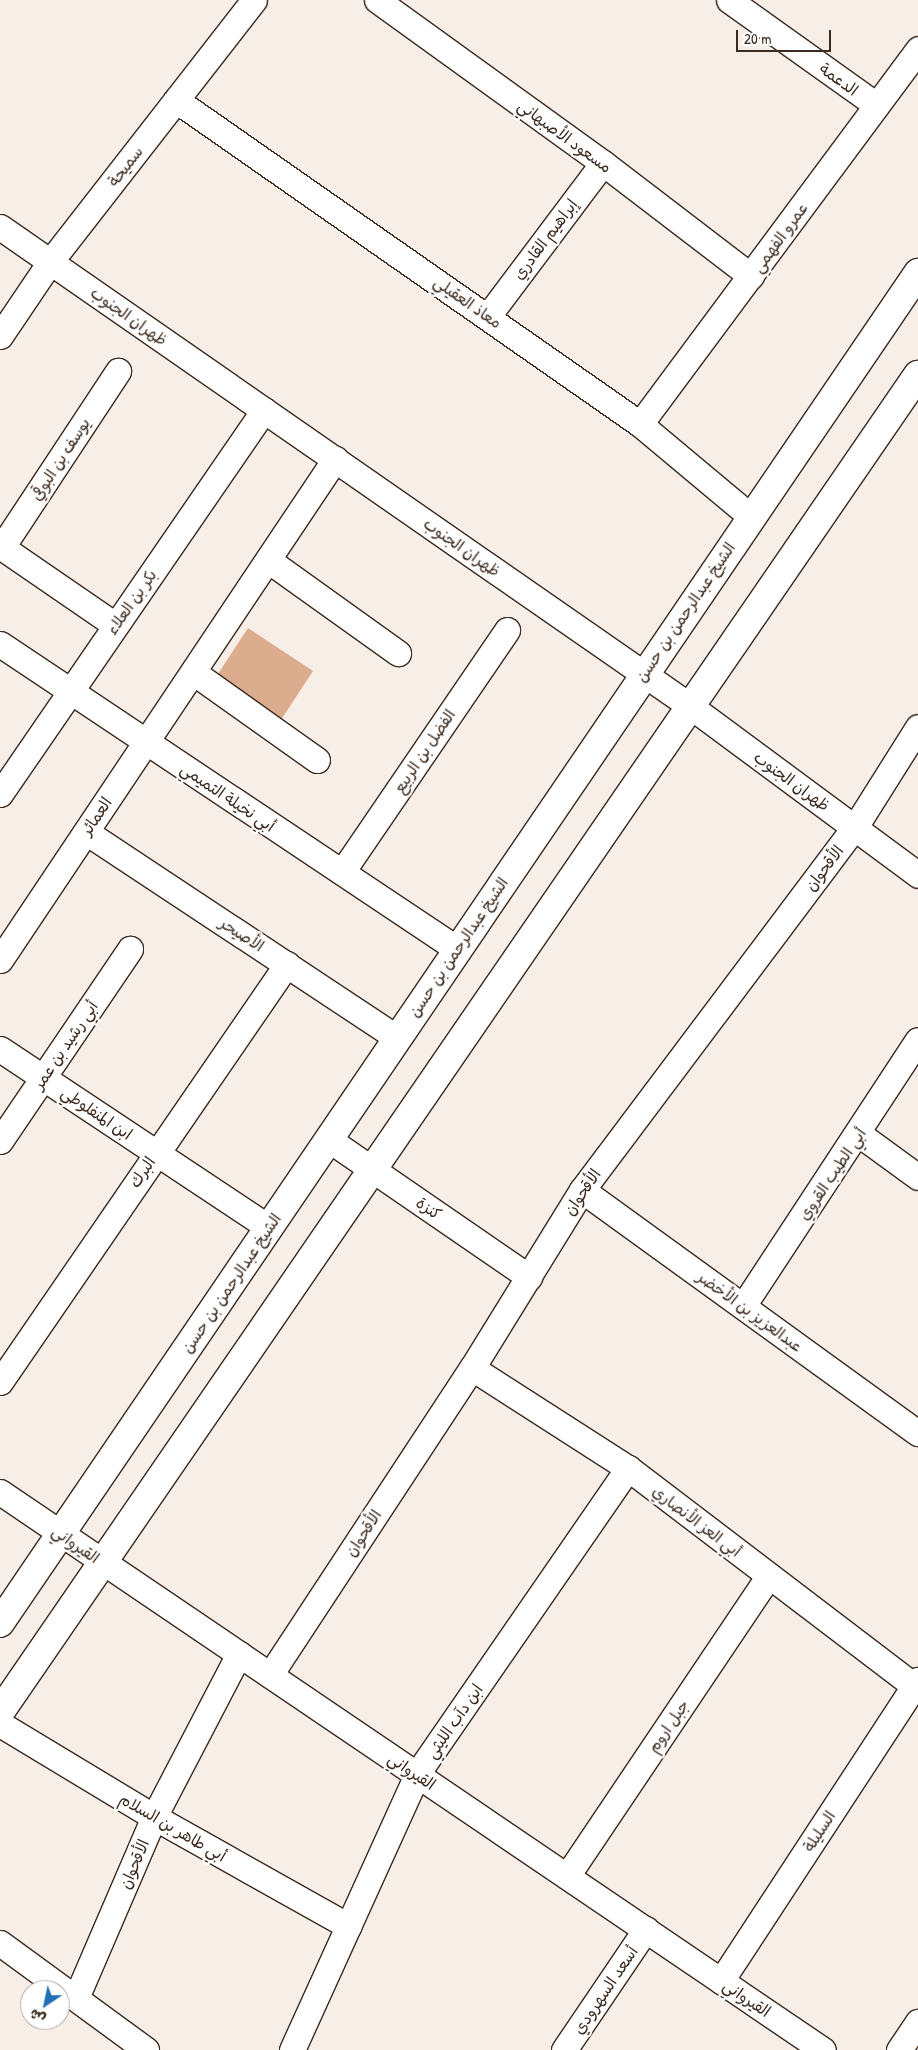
<!DOCTYPE html>
<html>
<head>
<meta charset="utf-8">
<style>
	body { margin:0 }
	#map { position:relative; width:918px; height:2050px; overflow:hidden; background:#f8eee8; font-family:"Patrick Hand","Playpen Sans Arabic",sans-serif }
	div>[style] { position:absolute }
	.building>* { inset:0; background:#dbac8d }
	.roads { filter:drop-shadow(1px 0 #3b2a1e) drop-shadow(-1px 0 #3b2a1e) drop-shadow(0 1px #3b2a1e) drop-shadow(0 -1px #3b2a1e) }
	.street>* { height:25px; margin:-12.5px; padding:0 12.5px; transform-origin:12.5px; border-radius:12.5px; background:#fff }
	.secondary>* { height:28px; margin:-14px; padding:0 14px; transform-origin:14px; border-radius:14px; background:#fff }
	span { translate:-50% -50%; white-space:nowrap; text-align:center; line-height:1.15; -webkit-text-stroke:4.5px #fff; paint-order:stroke }
	.street-label { font-size:16px; color:#3b2a1e }
	.north { position:absolute; left:20px; top:1980px; width:50px; height:50px; box-sizing:border-box; background:#fff; border:1px solid #b1aaa5; border-radius:50%; rotate:214deg; font-size:14px; font-weight:700; line-height:20px; text-align:center; color:#3b2a1e }
	.north::after { content:''; display:block; margin:auto; width:18px; height:22px; background:#1f6fb2; clip-path:polygon(50% 0,100% 100%,50% 72%,0 100%) }
	.scale { position:absolute; left:736px; top:30px; width:95px; height:22px; box-sizing:border-box; border:2px solid #3b2a1e; border-top:0; padding-left:6px; font-size:15px; line-height:18px; white-space:nowrap; color:#3b2a1e; -webkit-text-stroke:4px #fff; paint-order:stroke }
</style>
</head>
<body>
<div id="map">
	<div class="building">
		<i style="clip-path:polygon(248px 628px,313px 671px,277px 726px,212px 683px)"></i>
	</div>
	<div class="roads">
		<div class="street">
			<i style="left:377px;top:0;width:279px;rotate:35.8deg"></i>
			<i style="left:603px;top:163px;width:186px;rotate:37.4deg"></i>
			<i style="left:729px;top:0;width:181px;rotate:35.5deg"></i>
			<i style="left:176px;top:100px;width:566px;rotate:34.93deg"></i>
			<i style="left:640px;top:424px;width:143px;rotate:39.9deg"></i>
			<i style="left:0;top:227px;width:840px;rotate:34.77deg"></i>
			<i style="left:690px;top:706px;width:284px;rotate:36.5deg"></i>
			<i style="left:488px;top:316px;width:191px;rotate:-53.1deg"></i>
			<i style="left:0;top:336px;width:89px;rotate:-56deg"></i>
			<i style="left:50px;top:262px;width:332px;rotate:-52.1deg"></i>
			<i style="left:640px;top:424px;width:467px;rotate:-53.4deg"></i>
			<i style="left:0;top:546px;width:140px;rotate:34.5deg"></i>
			<i style="left:2px;top:547px;width:211px;rotate:-56.6deg"></i>
			<i style="left:268px;top:560px;width:160px;rotate:35.6deg"></i>
			<i style="left:0;top:644px;width:549px;rotate:33.72deg"></i>
			<i style="left:193px;top:672px;width:152px;rotate:35.4deg"></i>
			<i style="left:0;top:794px;width:466px;rotate:-55.5deg"></i>
			<i style="left:86px;top:832px;width:373px;rotate:33.5deg"></i>
			<i style="left:342px;top:872px;width:293px;rotate:-55.7deg"></i>
			<i style="left:0;top:960px;width:603px;rotate:-56.23deg"></i>
			<i style="left:0;top:1049px;width:322px;rotate:33.6deg"></i>
			<i style="left:859px;top:1134px;width:73px;rotate:36.1deg"></i>
			<i style="left:328px;top:1139px;width:244px;rotate:34.5deg"></i>
			<i style="left:0;top:1141px;width:232px;rotate:-55.9deg"></i>
			<i style="left:582px;top:1190px;width:415px;rotate:35.9deg"></i>
			<i style="left:743px;top:1306px;width:318px;rotate:-56.7deg"></i>
			<i style="left:472px;top:1368px;width:185px;rotate:32.7deg"></i>
			<i style="left:628px;top:1468px;width:360px;rotate:37.3deg"></i>
			<i style="left:0;top:1382px;width:507px;rotate:-55.53deg"></i>
			<i style="left:0;top:1492px;width:994px;rotate:34.14deg"></i>
			<i style="left:270px;top:1675px;width:367px;rotate:-56.7deg"></i>
			<i style="left:472px;top:1368px;width:209px;rotate:-58.3deg"></i>
			<i style="left:582px;top:1190px;width:454px;rotate:-53.1deg"></i>
			<i style="left:855px;top:827px;width:118px;rotate:-57.8deg"></i>
			<i style="left:0;top:1724px;width:180px;rotate:31.1deg"></i>
			<i style="left:154px;top:1817px;width:223px;rotate:29.3deg"></i>
			<i style="left:567px;top:1876px;width:362px;rotate:-56.1deg"></i>
			<i style="left:0;top:1943px;width:181px;rotate:36.2deg"></i>
			<i style="left:721px;top:1981px;width:360px;rotate:-56.8deg"></i>
			<i style="left:76px;top:1998px;width:197px;rotate:-66.7deg"></i>
			<i style="left:154px;top:1817px;width:184px;rotate:-62.5deg"></i>
			<i style="left:292px;top:2050px;width:303px;rotate:-65.6deg"></i>
			<i style="left:417px;top:1774px;width:372px;rotate:-55.4deg"></i>
			<i style="left:564px;top:2050px;width:146px;rotate:-55.9deg"></i>
			<i style="left:899px;top:2050px;width:34px;rotate:-56deg"></i>
		</div>
		<div class="secondary">
			<i style="left:0;top:1623px;width:1633px;rotate:-55.78deg"></i>
			<i style="left:0;top:1712px;width:1622px;rotate:-55.53deg"></i>
		</div>
	</div>
	<div class="street-label">
		<span style="left:839px;top:79px;rotate:36deg">الدعمة</span>
		<span style="left:565px;top:136px;rotate:36deg">مسعود الأصبهاني</span>
		<span style="left:125px;top:166px;rotate:-52deg">سميحة</span>
		<span style="left:780px;top:237px;rotate:-54deg">عمرو الفهمي</span>
		<span style="left:545px;top:239px;rotate:-53deg">إبراهيم القادري</span>
		<span style="left:468px;top:302px;rotate:35deg">معاذ العقيلي</span>
		<span style="left:129px;top:316px;rotate:35deg">ظهران الجنوب</span>
		<span style="left:60px;top:459px;rotate:-57deg">يوسف بن البوقي</span>
		<span style="left:462px;top:547px;rotate:35deg">ظهران الجنوب</span>
		<span style="left:131px;top:602px;rotate:-55deg">بكر بن العلاء</span>
		<span style="left:685px;top:612px;rotate:-56deg">الشيخ عبدالرحمن بن حسن</span>
		<span style="left:424px;top:751px;rotate:-56deg">الفضل بن الربيع</span>
		<span style="left:792px;top:781px;rotate:36deg">ظهران الجنوب</span>
		<span style="left:228px;top:797px;rotate:34deg">أبي نخيلة التميمي</span>
		<span style="left:96px;top:816px;rotate:-56deg">العمائر</span>
		<span style="left:824px;top:868px;rotate:-53deg">الأقحوان</span>
		<span style="left:242px;top:934px;rotate:33deg">الأصيحر</span>
		<span style="left:458px;top:947px;rotate:-56deg">الشيخ عبدالرحمن بن حسن</span>
		<span style="left:65px;top:1045px;rotate:-56deg">أبي رشيد بن عمر</span>
		<span style="left:97px;top:1113px;rotate:34deg">ابن المنفلوطي</span>
		<span style="left:142px;top:1172px;rotate:-56deg">البرك</span>
		<span style="left:832px;top:1174px;rotate:-56deg">أبي الطيب القروي</span>
		<span style="left:582px;top:1192px;rotate:-56deg">الأقحوان</span>
		<span style="left:429px;top:1208px;rotate:35deg">كنزة</span>
		<span style="left:231px;top:1283px;rotate:-56deg">الشيخ عبدالرحمن بن حسن</span>
		<span style="left:750px;top:1311px;rotate:36deg">عبدالعزيز بن الأخضر</span>
		<span style="left:697px;top:1521px;rotate:37deg">أبي العز الأنصاري</span>
		<span style="left:363px;top:1533px;rotate:-57deg">الأقحوان</span>
		<span style="left:76px;top:1544px;rotate:35deg">القيرواني</span>
		<span style="left:454px;top:1721px;rotate:-55deg">ابن دآب الليثي</span>
		<span style="left:668px;top:1726px;rotate:-56deg">جبل اروم</span>
		<span style="left:412px;top:1771px;rotate:34deg">القيرواني</span>
		<span style="left:173px;top:1827px;rotate:30deg">أبي طاهر بن السلام</span>
		<span style="left:819px;top:1831px;rotate:-57deg">السليلة</span>
		<span style="left:134px;top:1864px;rotate:-67deg">الأقحوان</span>
		<span style="left:605px;top:1990px;rotate:-56deg">أسعد السهرودي</span>
		<span style="left:747px;top:1998px;rotate:34deg">القيرواني</span>
	</div>
	<div class="north">ش</div>
	<div class="scale">20 m</div>
</div>
</body>
</html>
